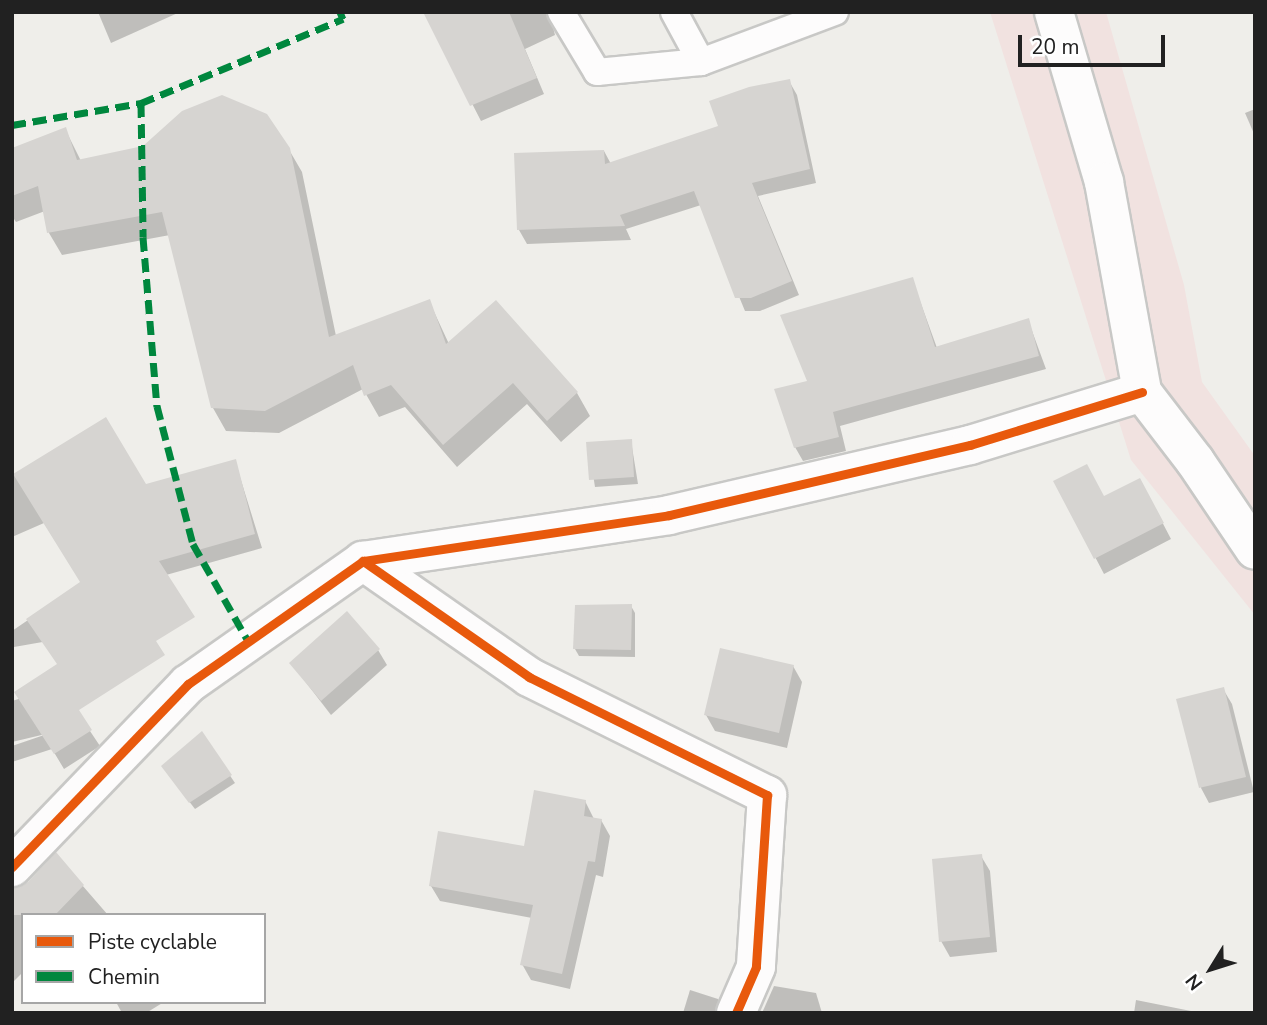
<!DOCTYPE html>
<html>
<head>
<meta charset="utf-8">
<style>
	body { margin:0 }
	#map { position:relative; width:1267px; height:1025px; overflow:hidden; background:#efeeea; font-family:"Nunito Sans",sans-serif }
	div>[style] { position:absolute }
	.commercial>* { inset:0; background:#f1e2e0 }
	.shadow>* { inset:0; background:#0003 }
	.building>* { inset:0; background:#d6d4d1 }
	.roads { filter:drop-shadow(2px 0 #c8c8c6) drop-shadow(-2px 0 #c8c8c6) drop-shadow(0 2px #c8c8c6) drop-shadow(0 -2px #c8c8c6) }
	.service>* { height:26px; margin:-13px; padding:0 13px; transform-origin:13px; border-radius:13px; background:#fdfcfc }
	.minor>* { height:38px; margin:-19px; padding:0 19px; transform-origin:19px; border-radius:19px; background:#fdfcfc }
	.tertiary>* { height:38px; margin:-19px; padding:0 19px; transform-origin:19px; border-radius:19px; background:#fdfcfc }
	.quiet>* { height:7px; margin-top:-3.5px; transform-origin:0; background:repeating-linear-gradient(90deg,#00873e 0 14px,transparent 0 21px) }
	.cycleway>* { height:9px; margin:-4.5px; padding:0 4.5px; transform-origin:4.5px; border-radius:4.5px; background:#e8590c }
	span { translate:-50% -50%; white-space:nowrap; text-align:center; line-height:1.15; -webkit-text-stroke:6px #fff; paint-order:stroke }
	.frame { position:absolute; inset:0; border:14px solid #212121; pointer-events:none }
	.legend { position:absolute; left:21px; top:913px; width:245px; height:91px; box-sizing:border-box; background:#fff; border:2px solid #a6a6a6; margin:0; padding:9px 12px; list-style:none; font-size:21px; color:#212121 }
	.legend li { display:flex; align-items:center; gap:14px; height:35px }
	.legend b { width:35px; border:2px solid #a6a6a6 }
	.north { position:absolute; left:1176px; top:934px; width:70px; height:70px; -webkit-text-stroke:5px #fff; paint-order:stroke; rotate:232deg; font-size:19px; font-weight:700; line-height:28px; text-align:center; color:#212121 }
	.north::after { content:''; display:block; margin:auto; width:24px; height:32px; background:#212121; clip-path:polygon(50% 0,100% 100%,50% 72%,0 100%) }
	.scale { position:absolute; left:1018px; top:35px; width:147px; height:32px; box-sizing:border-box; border:4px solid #212121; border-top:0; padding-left:9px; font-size:21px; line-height:24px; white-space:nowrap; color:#212121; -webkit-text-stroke:5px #fff; paint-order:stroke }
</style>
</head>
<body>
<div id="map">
	<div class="commercial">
		<i style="clip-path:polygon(990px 12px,1106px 12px,1184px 285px,1202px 382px,1255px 456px,1255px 615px,1131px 460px)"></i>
	</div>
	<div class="shadow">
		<i style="clip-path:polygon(98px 12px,180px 12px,111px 43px)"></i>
		<i style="clip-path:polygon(425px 12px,549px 12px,555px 35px,525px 49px,544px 94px,481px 121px)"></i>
		<i style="clip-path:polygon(789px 81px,797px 95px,816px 183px,758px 196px,799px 295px,760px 311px,745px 311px,701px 205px,626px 229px,631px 240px,527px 244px,519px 230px,516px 155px,604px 151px,611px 164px,720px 127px)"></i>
		<i style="clip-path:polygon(1255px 109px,1255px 136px,1245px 113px)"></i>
		<i style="clip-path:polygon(65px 129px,81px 161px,288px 148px,302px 172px,336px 336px,429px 301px,449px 344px,496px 302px,577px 393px,590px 416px,561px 442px,527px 404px,457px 467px,405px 407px,379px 417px,363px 389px,279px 433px,226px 431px,213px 408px,170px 235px,62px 255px,49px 233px,45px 211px,16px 222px,12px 216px,12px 150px)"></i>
		<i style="clip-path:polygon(912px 279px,937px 348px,1028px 320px,1046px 369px,840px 426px,846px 451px,803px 461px,795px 447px)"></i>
		<i style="clip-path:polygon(106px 420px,145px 486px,235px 461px,262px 548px,166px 575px,191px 616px,14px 647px,12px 631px,82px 583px,44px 523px,12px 537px,12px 476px)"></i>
		<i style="clip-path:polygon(631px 441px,638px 484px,595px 487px,588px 443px)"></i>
		<i style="clip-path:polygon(1056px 482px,1104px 498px,1148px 495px,1171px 539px,1104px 574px)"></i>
		<i style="clip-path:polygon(631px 606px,635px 613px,635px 657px,579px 656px,575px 649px)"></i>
		<i style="clip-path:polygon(378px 650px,387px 665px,331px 715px,291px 663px)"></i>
		<i style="clip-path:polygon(793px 666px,802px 682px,787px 748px,715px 731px,706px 715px)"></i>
		<i style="clip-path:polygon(60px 686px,100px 746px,64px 769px,52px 749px,12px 762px,12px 746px,50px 733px,12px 742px,12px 701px)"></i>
		<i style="clip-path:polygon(1223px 689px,1232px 704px,1254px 792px,1209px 803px,1201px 788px)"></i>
		<i style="clip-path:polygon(202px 734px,235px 783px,195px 809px,168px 774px)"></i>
		<i style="clip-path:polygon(585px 801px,594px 819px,601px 820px,610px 836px,603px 877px,596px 875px,570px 989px,531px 980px,522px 964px,532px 918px,440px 901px,431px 886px,526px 848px)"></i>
		<i style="clip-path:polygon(56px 855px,108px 915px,23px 915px,23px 972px,12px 983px,12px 889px,29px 884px)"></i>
		<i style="clip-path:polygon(981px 856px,990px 871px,997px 952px,950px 957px,941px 941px)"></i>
		<i style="clip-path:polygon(774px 986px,816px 993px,822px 1013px,762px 1013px)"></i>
		<i style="clip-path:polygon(690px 990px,718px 999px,725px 1013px,683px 1013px)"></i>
		<i style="clip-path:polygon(1136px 1000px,1201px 1013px,1134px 1013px)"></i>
		<i style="clip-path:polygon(116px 1002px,164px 1002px,146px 1013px,122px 1013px)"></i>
	</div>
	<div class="building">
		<i style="clip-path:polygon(423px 12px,509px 12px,537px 78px,470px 106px)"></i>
		<i style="clip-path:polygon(790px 79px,810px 169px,752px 183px,792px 281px,751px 298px,735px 298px,694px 191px,620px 215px,625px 226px,517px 230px,514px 153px,604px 150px,605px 164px,718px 126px,709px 101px,749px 87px)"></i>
		<i style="clip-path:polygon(222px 95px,267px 114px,290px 148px,329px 337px,430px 299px,446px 344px,496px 300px,578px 392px,547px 421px,513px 383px,443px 445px,391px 385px,364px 396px,353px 365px,265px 411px,211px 408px,162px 212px,47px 233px,38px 186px,12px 196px,12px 148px,66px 127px,77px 160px,143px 146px,182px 111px)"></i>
		<i style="clip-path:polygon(913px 277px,935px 347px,1029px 318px,1039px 356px,833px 412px,839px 437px,794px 448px,774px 389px,807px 381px,780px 315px)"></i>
		<i style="clip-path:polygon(106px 417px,146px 484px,236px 459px,255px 534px,159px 561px,195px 617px,156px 641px,165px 655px,79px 710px,92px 730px,54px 754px,14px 692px,57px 664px,26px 619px,80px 582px,13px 474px)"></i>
		<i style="clip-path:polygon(632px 439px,634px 477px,589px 480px,586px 442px)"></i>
		<i style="clip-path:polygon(1087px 464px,1104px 496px,1140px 478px,1164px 523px,1094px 559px,1053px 481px)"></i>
		<i style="clip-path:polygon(632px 604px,631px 650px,573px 649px,575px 605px)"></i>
		<i style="clip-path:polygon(347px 611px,380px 649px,321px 701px,289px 663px)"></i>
		<i style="clip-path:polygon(720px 648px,794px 665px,779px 733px,704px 715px)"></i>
		<i style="clip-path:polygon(1224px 687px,1246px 777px,1199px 788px,1176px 699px)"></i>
		<i style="clip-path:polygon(202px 731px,232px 775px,189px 803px,161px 766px)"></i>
		<i style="clip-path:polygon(534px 790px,586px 800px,584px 816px,602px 819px,595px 862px,588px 861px,562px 974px,520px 965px,533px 905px,429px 886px,438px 831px,524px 846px)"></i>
		<i style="clip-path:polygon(56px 852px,84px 885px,55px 915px,12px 915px,12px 888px,28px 882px)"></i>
		<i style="clip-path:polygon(982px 854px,990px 937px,939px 942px,932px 859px)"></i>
	</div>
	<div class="roads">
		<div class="service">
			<i style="left:561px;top:12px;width:70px;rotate:59deg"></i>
			<i style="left:597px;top:72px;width:104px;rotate:-5.5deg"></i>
			<i style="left:701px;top:62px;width:143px;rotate:-20.5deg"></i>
			<i style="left:674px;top:12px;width:57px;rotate:61.6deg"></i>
		</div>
		<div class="minor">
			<i style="left:363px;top:561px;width:203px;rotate:34.9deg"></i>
			<i style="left:529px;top:677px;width:266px;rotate:26.4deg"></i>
			<i style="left:767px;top:795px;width:172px;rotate:93.7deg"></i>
			<i style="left:756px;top:967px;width:50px;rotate:113.5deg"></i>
			<i style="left:12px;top:867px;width:254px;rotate:-46.1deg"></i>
			<i style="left:188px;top:684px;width:214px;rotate:-35.1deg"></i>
			<i style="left:363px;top:561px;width:309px;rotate:-8.5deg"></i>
			<i style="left:669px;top:515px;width:309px;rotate:-13.1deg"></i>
			<i style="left:970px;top:445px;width:180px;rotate:-17.1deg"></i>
		</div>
		<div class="tertiary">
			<i style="left:1054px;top:12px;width:177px;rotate:73.6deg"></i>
			<i style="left:1104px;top:182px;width:213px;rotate:79.7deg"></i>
			<i style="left:1142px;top:392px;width:87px;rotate:52.5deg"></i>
			<i style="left:1195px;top:461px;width:107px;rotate:56deg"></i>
		</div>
	</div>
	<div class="quiet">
		<i style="left:141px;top:103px;width:134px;rotate:89.1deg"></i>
		<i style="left:143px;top:237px;width:170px;rotate:85.3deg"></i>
		<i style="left:157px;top:406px;width:143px;rotate:75.4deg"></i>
		<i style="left:193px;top:544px;width:112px;rotate:60.4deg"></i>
		<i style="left:12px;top:125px;width:131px;rotate:-9.7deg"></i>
		<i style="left:141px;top:103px;width:219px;rotate:-22.6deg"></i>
		<i style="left:343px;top:19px;width:8px;rotate:-113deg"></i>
	</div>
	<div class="cycleway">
		<i style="left:363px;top:561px;width:203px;rotate:34.9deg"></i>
		<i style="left:529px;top:677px;width:266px;rotate:26.4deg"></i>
		<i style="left:767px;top:795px;width:172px;rotate:93.7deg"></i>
		<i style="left:756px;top:967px;width:50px;rotate:113.5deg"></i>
		<i style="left:12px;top:867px;width:254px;rotate:-46.1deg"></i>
		<i style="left:188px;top:684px;width:214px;rotate:-35.1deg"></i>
		<i style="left:363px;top:561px;width:309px;rotate:-8.5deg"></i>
		<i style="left:669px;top:515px;width:309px;rotate:-13.1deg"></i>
		<i style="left:970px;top:445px;width:180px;rotate:-17.1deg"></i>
	</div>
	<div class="frame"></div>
	<ul class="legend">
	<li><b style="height:9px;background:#e8590c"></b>Piste cyclable</li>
	<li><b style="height:9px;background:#00873e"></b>Chemin</li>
	</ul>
	<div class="north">N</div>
	<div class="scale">20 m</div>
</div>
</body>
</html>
